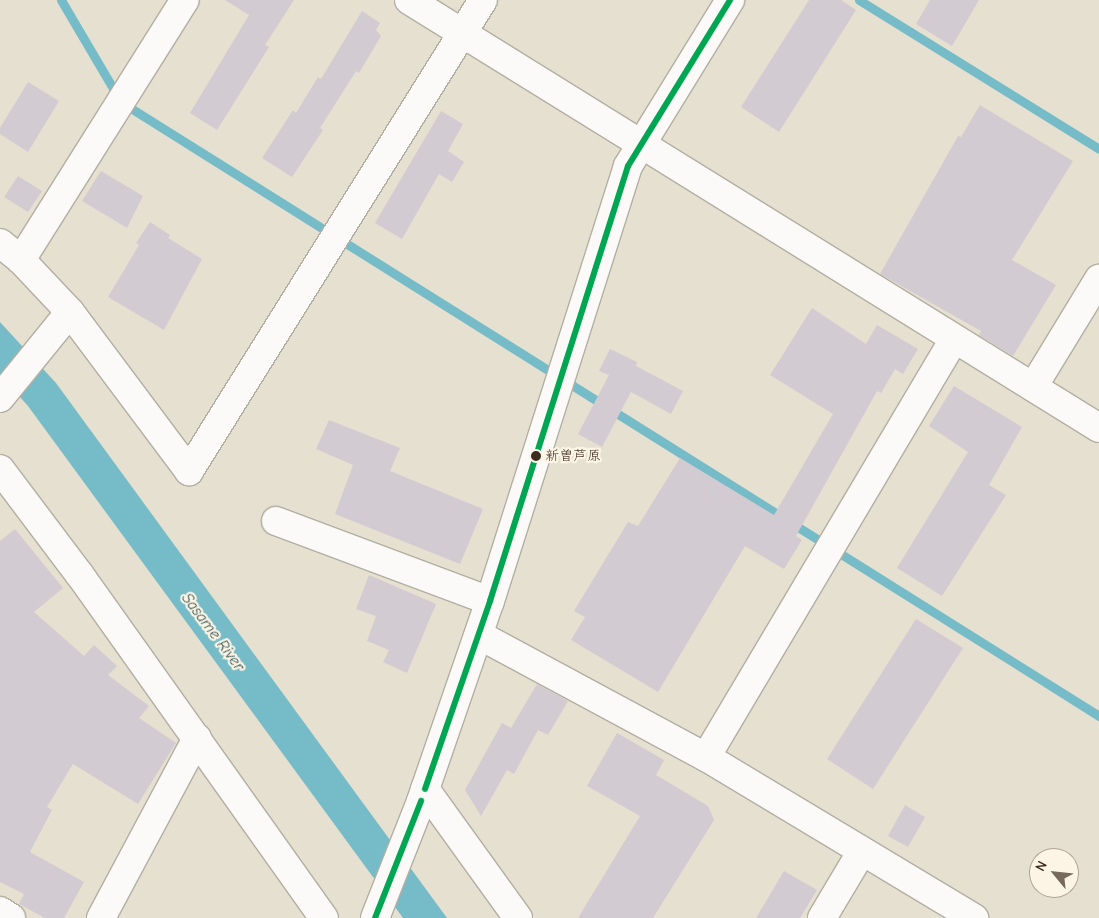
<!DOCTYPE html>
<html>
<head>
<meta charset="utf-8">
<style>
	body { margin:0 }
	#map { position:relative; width:1099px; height:918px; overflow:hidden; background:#e6e0d0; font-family:"Comic Neue","Klee One",sans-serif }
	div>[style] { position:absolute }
	.water>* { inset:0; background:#76bcc8 }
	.stream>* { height:9px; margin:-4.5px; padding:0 4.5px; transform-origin:4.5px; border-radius:4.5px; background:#76bcc8 }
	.building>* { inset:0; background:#d2cbd2 }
	.roads { filter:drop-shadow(1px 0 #b3aea2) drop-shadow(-1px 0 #b3aea2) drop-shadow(0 1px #b3aea2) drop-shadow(0 -1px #b3aea2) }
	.minor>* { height:28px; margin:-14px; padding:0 14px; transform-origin:14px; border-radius:14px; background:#fbfaf8 }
	.bus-1>* { height:6px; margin:-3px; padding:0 3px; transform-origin:3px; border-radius:3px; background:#00a651 }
	.dots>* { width:14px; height:14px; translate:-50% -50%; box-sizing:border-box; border:2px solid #fcf5e5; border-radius:50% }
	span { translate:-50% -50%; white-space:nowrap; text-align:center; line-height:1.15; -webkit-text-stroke:4.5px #fcf5e5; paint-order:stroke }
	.bus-label { font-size:14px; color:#3b2a1e }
	.left { translate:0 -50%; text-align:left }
	.water-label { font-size:16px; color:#3f5858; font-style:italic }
	.north { position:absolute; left:1029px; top:848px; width:50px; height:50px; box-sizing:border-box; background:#fcf5e5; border:1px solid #afa495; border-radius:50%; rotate:298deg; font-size:14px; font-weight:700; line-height:20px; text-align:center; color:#3b2a1e }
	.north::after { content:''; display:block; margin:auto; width:18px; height:22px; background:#776a5c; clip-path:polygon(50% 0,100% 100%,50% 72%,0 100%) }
</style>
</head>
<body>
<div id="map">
	<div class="water">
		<i style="clip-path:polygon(0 322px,56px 383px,447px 918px,403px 918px,28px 406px,0 375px)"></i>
	</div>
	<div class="stream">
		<i style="left:61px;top:0;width:118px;rotate:59.5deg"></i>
		<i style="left:121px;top:102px;width:1155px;rotate:32.12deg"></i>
		<i style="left:859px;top:0;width:282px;rotate:31.8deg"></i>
	</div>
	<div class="building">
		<i style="clip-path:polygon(225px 0,294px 0,265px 45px,269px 47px,217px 130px,190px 113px,249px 15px)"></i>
		<i style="clip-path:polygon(809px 0,841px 0,856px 10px,779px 132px,741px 107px)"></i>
		<i style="clip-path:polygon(930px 0,979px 0,952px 46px,916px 24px)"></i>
		<i style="clip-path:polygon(362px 11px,380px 23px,376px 30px,381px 36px,359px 73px,356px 71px,320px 128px,323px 130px,292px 177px,262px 158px,293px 110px,296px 113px,318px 77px,321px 79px)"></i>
		<i style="clip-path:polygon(28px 82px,59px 101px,28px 152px,0 134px,0 128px)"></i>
		<i style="clip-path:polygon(980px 105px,1073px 161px,1012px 260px,1056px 285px,1013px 356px,979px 335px,981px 331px,880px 274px,958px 136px,961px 137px)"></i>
		<i style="clip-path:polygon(441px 111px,463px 124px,448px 151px,464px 162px,452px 182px,439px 174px,402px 239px,375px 223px)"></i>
		<i style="clip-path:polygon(101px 171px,143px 196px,127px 228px,82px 201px)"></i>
		<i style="clip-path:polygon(18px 176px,42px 191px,28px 212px,4px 197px)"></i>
		<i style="clip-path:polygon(150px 222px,170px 235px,168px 238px,202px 259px,164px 330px,108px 297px,139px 245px,136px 243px)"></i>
		<i style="clip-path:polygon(812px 308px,866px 344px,877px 325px,918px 349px,903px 374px,895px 369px,881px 393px,877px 391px,796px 536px,802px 540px,784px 569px,745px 546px,658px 692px,571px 640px,585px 617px,574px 611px,628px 522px,638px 526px,680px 458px,774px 515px,833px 414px,770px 375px)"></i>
		<i style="clip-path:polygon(610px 349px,637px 362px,636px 366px,683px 391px,671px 414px,631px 392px,602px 447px,578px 434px,609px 375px,599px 371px)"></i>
		<i style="clip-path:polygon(954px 386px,1022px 427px,989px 485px,1006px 495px,942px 596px,897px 568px,968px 452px,929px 426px)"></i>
		<i style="clip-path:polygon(329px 420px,400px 448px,390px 471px,483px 509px,460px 564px,335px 514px,353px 465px,316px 449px)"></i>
		<i style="clip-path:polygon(15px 529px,63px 588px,34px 612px,84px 656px,94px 645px,117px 666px,108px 675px,149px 706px,139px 718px,176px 743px,138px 804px,73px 764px,47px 807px,52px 810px,30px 852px,84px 882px,64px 918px,45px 918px,19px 904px,24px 894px,0 882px,0 541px)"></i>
		<i style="clip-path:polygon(369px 575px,436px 604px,407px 673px,383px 662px,389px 650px,367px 641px,376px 616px,356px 609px)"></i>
		<i style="clip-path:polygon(916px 619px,963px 648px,873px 789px,827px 759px)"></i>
		<i style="clip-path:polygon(537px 684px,568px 701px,548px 735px,538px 730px,514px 774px,507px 770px,481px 816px,465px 790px,502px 723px,511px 728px)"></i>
		<i style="clip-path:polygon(617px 733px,664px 760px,656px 775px,708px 806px,714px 820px,653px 918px,578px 918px,640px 816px,587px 786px)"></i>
		<i style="clip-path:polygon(905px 805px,925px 817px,908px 847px,888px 836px)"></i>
		<i style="clip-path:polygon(784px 871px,817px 890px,800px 918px,756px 918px)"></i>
	</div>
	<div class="roads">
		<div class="minor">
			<i style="left:409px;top:0;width:812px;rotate:31.81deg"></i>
			<i style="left:0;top:243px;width:27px;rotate:39deg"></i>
			<i style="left:21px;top:260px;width:71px;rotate:46.7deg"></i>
			<i style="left:70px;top:312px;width:199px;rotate:53.2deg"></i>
			<i style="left:189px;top:471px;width:555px;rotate:-58.03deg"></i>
			<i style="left:21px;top:260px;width:307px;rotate:-57.8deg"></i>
			<i style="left:1033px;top:387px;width:127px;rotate:-58.6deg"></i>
			<i style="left:0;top:398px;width:111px;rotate:-50.9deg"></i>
			<i style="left:0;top:469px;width:133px;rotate:53deg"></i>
			<i style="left:80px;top:575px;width:421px;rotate:54.6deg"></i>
			<i style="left:276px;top:521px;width:228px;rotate:20.5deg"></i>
			<i style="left:479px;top:635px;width:258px;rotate:28.3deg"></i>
			<i style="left:706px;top:757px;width:313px;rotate:31deg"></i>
			<i style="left:706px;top:757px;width:486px;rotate:-59.3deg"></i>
			<i style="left:425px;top:789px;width:159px;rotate:54.2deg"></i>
			<i style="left:0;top:911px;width:13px;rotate:32deg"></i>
			<i style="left:101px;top:918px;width:204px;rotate:-61.9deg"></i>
			<i style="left:375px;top:918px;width:126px;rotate:-68.5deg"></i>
			<i style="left:421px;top:801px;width:212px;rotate:-71deg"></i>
			<i style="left:490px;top:601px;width:456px;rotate:-72.4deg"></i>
			<i style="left:628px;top:166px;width:195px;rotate:-58.4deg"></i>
			<i style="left:822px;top:918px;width:78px;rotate:-59.2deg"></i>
		</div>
	</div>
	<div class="bus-1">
		<i style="left:425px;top:789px;width:199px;rotate:-70.9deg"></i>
		<i style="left:490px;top:601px;width:456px;rotate:-72.4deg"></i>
		<i style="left:628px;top:166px;width:195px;rotate:-58.4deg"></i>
		<i style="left:375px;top:918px;width:126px;rotate:-68.5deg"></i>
	</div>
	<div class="dots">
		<i style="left:536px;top:456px;background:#3b2a1e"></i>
	</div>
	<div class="bus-label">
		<span class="left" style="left:545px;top:456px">新曽芦原</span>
	</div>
	<div class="water-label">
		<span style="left:213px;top:632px;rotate:53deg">Sasame River</span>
	</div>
	<div class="north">N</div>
</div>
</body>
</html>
